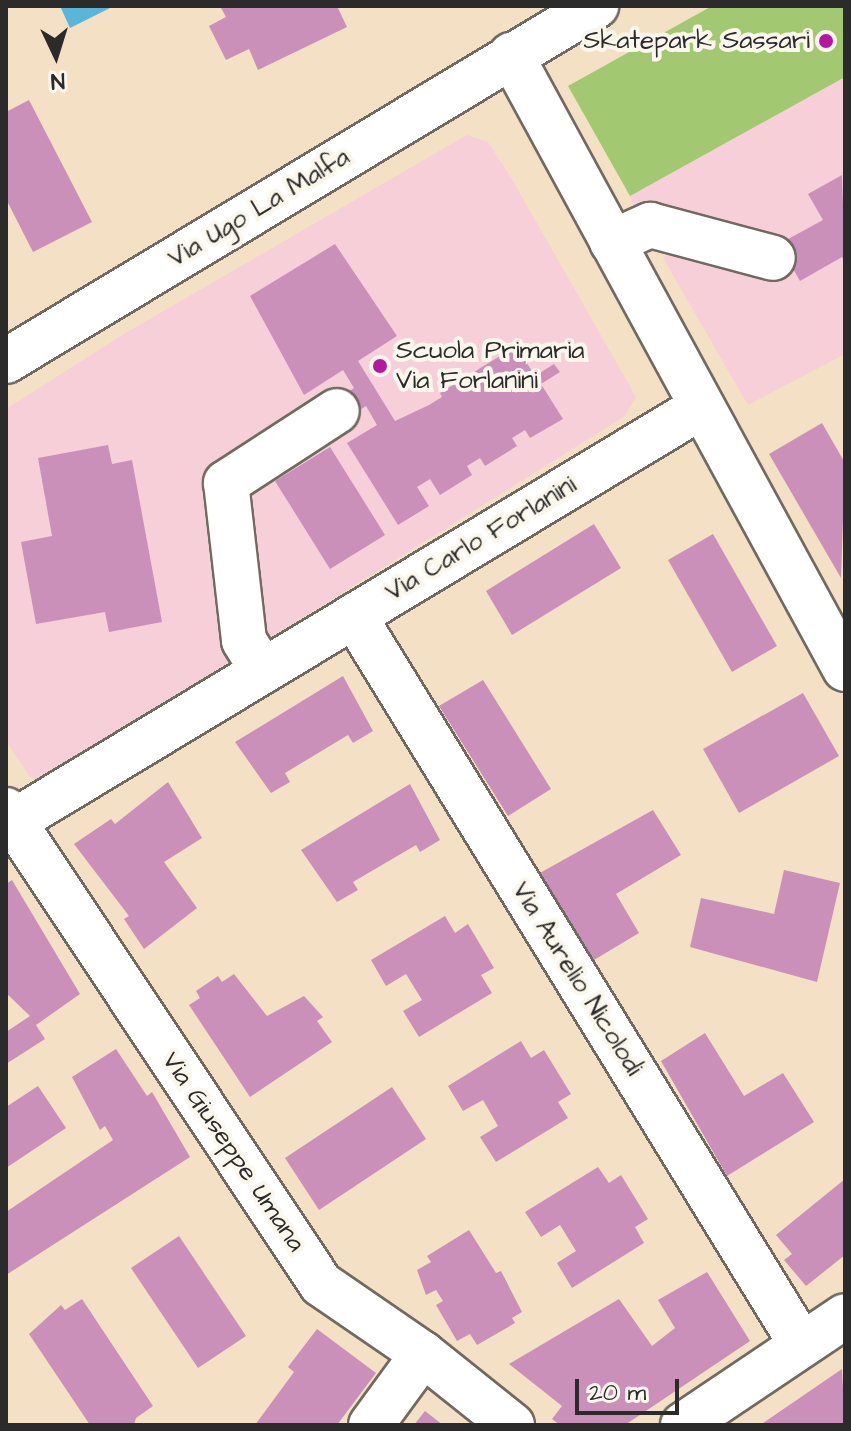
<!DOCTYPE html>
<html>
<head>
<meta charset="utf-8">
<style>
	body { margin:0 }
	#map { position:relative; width:851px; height:1431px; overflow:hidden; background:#f4e0c4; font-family:"Architects Daughter",sans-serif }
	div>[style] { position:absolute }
	.built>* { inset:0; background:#f6cfd8 }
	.green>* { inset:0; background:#a3c872 }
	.water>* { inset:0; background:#5ab6d8 }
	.building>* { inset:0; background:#cb90ba }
	.roads { filter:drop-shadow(2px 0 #716a61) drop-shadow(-2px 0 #716a61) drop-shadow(0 2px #716a61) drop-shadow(0 -2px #716a61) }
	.minor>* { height:44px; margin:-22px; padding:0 22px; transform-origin:22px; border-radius:22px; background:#fff }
	.dots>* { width:22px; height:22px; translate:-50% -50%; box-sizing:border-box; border:4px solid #fbf7ec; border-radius:50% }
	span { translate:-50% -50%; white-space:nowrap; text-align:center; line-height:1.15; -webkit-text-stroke:8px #fbf7ec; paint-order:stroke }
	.poi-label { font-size:26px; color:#2b2b2b }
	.right { translate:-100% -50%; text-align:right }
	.left { translate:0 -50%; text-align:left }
	.street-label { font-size:26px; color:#2b2b2b }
	.frame { position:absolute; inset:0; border:8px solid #2b2b2b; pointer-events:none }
	.north { position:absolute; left:16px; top:16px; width:80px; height:80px; -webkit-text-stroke:6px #fbf7ec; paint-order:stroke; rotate:176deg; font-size:22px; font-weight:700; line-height:32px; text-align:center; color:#2b2b2b }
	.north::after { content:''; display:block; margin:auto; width:28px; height:36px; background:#2b2b2b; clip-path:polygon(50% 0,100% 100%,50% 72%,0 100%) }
	.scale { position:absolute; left:575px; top:1379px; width:104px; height:36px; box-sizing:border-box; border:4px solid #2b2b2b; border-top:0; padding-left:10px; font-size:24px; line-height:28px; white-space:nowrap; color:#2b2b2b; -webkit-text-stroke:6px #fbf7ec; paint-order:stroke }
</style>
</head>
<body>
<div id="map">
	<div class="built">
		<i style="clip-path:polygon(845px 77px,845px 354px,748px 405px,663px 258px,678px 245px,636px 212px,630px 196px)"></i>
		<i style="clip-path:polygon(467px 135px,488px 142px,510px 176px,636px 397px,625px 416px,42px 781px,30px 777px,6px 741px,6px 409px,124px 334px)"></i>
	</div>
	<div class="green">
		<i style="clip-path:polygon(712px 6px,845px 6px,845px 77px,630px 196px,568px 86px)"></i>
	</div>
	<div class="water">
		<i style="clip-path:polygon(60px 6px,114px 6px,70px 28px)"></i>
	</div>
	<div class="building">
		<i style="clip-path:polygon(220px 6px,337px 6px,347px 27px,258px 70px,249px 49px,226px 60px,209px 26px,226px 17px)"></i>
		<i style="clip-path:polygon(29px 100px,92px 222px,33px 252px,6px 199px,6px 112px)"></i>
		<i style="clip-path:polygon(842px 175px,845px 262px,842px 257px,800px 281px,779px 244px,823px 220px,808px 194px)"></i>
		<i style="clip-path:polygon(335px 244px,397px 336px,358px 361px,395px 421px,429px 405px,442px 397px,440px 393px,516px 346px,535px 376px,554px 364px,560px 372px,541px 384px,563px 419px,530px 438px,525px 430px,512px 438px,517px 446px,485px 466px,480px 458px,467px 466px,472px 475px,440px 495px,430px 479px,417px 487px,429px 506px,398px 525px,347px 443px,377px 425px,366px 406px,347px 418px,336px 400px,354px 388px,343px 370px,304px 395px,250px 296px)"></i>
		<i style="clip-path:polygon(822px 423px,845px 463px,841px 578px,769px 454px)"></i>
		<i style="clip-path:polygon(108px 445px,112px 464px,132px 460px,162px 622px,109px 632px,105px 612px,36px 624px,21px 542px,52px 536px,38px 458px)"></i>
		<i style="clip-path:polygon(330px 447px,385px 535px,330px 569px,275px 481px)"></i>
		<i style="clip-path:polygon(594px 524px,621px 568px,512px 635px,486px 591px)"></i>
		<i style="clip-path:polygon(713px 534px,777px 646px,732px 672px,668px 560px)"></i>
		<i style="clip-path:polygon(343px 676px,373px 731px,353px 743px,348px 735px,285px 773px,290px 782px,271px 793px,235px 742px)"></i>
		<i style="clip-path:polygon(483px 680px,551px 789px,508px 816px,439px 706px)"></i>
		<i style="clip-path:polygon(803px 693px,839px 756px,739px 813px,703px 749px)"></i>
		<i style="clip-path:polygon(168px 782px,202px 838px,164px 862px,197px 908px,144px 949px,124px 919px,129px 916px,74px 844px,111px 819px,115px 824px)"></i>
		<i style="clip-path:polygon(410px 784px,440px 840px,420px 852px,416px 845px,353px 882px,358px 890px,337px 902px,301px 850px)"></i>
		<i style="clip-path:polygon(653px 810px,681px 855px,616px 894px,639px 933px,594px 960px,538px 874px)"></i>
		<i style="clip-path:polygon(784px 870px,840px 883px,817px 982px,690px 947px,701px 898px,774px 914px)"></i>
		<i style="clip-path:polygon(12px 880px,80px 994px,36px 1025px,45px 1039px,6px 1064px,6px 1032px,30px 1016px,6px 993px,6px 884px)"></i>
		<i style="clip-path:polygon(445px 916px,455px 933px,468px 924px,494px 968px,481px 975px,492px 993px,419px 1037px,403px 1011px,422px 1000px,406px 974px,386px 986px,371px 960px)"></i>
		<i style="clip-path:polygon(234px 974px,267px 1016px,304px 996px,323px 1017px,317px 1021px,332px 1042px,250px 1097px,189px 1005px,200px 998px,196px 991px,218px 976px,222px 982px)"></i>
		<i style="clip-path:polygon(705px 1033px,744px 1096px,783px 1073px,814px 1122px,727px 1176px,661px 1061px)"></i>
		<i style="clip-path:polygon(521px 1041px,531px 1058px,544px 1050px,571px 1094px,558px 1102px,568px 1118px,496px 1162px,480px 1137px,498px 1126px,483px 1100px,463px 1111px,448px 1086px)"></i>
		<i style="clip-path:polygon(116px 1049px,147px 1096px,152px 1092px,190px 1157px,6px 1275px,6px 1212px,113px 1140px,105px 1126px,100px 1130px,72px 1077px)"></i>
		<i style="clip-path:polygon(38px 1086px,66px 1128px,6px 1168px,6px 1107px)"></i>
		<i style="clip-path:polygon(392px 1087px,426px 1139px,319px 1210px,285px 1158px)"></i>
		<i style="clip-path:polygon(598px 1167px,609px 1183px,621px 1175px,648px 1219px,635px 1227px,644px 1243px,572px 1288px,557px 1263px,576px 1251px,560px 1225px,541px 1237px,525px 1212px)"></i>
		<i style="clip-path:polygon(845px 1179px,845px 1255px,806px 1286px,784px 1260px,792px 1254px,776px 1235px)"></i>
		<i style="clip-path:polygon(469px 1230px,496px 1273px,501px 1271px,522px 1312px,512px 1318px,515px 1323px,477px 1345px,470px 1334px,457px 1341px,436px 1305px,443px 1301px,436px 1290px,426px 1295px,417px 1270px,431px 1262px,427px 1256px)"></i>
		<i style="clip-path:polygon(179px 1236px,246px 1336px,198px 1368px,131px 1268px)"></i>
		<i style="clip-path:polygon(707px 1272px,750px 1341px,625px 1425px,560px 1425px,552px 1419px,562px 1406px,509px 1364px,619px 1299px,652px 1346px,675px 1328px,658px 1300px)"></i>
		<i style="clip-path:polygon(82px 1299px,153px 1406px,136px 1418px,134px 1425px,90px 1425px,29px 1334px,61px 1305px,65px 1310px)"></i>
		<i style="clip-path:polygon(317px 1329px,376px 1373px,337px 1425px,255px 1425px,294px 1372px,288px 1367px)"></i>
		<i style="clip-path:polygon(842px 1369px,845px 1425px,760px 1425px)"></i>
		<i style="clip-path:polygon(425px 1411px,443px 1425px,414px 1425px)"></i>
	</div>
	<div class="roads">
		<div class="minor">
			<i style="left:511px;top:55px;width:699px;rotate:61.45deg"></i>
			<i style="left:612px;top:242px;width:42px;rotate:-24.1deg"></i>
			<i style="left:650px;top:225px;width:127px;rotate:15deg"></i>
			<i style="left:6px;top:361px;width:689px;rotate:-31.04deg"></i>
			<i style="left:354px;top:616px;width:852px;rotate:58.44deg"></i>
			<i style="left:263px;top:671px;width:36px;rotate:-122deg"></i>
			<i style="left:244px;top:640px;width:158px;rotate:-96.5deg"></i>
			<i style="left:226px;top:483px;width:132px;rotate:-33deg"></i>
			<i style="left:6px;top:810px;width:569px;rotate:56.39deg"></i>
			<i style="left:321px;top:1284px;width:124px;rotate:34.5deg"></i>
			<i style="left:423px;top:1354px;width:114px;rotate:38.6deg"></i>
			<i style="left:6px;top:826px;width:812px;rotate:-31.08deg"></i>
			<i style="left:371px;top:1425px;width:88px;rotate:-53.8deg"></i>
			<i style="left:683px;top:1425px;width:195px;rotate:-33.9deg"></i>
		</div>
	</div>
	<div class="dots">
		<i style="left:826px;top:41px;background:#b5179e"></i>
		<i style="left:380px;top:366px;background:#b5179e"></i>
	</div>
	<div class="poi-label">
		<span class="right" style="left:810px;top:41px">Skatepark Sassari</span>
		<span class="left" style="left:396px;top:366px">Scuola Primaria<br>Via Forlanini</span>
	</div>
	<div class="street-label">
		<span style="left:259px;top:208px;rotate:-31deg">Via Ugo La Malfa</span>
		<span style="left:481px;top:539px;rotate:-31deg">Via Carlo Forlanini</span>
		<span style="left:577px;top:979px;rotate:58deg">Via Aurelio Nicolodi</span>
		<span style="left:233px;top:1152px;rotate:56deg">Via Giuseppe Umana</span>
	</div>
	<div class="frame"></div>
	<div class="north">N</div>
	<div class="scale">20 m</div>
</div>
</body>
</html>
